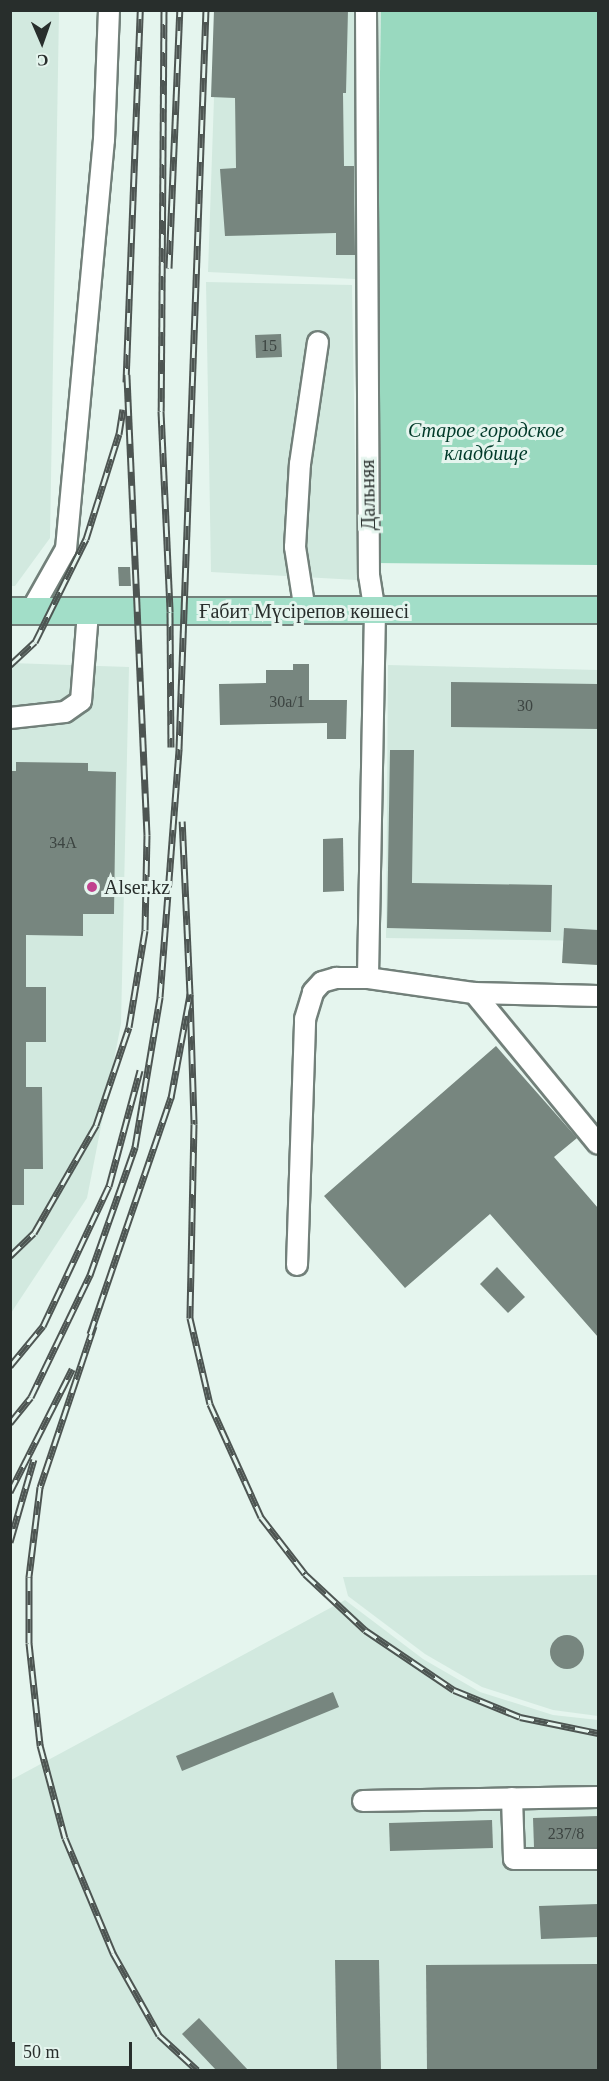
<!DOCTYPE html>
<html>
<head>
<meta charset="utf-8">
<style>
	body { margin:0 }
	#map { position:relative; width:609px; height:2081px; overflow:hidden; background:#e5f5ee; font-family:"Times New Roman",serif }
	div>[style] { position:absolute }
	.built>* { inset:0; background:#d2e9df }
	.green>* { inset:0; background:#99d9bf }
	.building>* { inset:0; background:#77867f }
	.round { border-radius:50% }
	.roads { filter:drop-shadow(2px 0 #72807a) drop-shadow(-2px 0 #72807a) drop-shadow(0 2px #72807a) drop-shadow(0 -2px #72807a) }
	.minor>* { height:20px; margin:-10px; padding:0 10px; transform-origin:10px; border-radius:10px; background:#fff }
	.major>* { height:26px; margin:-13px; padding:0 13px; transform-origin:13px; border-radius:13px; background:#a2dec8 }
	.rail>* { height:7px; margin-top:-3.5px; transform-origin:0; background:repeating-linear-gradient(90deg,#e5f5ee 0 14px,#4d5552 0 28px); box-sizing:border-box; border-block:2px solid #4d5552 }
	.dots>* { width:16px; height:16px; translate:-50% -50%; box-sizing:border-box; border:3px solid #e5f5ee; border-radius:50% }
	span { translate:-50% -50%; white-space:nowrap; text-align:center; line-height:1.15; -webkit-text-stroke:6px #e5f5ee; paint-order:stroke }
	.number-label { font-size:16px; color:#3c4441 }
	.number-label span { -webkit-text-stroke-width:0 }
	.park-label { font-size:20px; color:#013929; font-style:italic }
	.street-label { font-size:20px; color:#282e2c }
	.poi-label { font-size:20px; color:#282e2c }
	.left { translate:0 -50%; text-align:left }
	.frame { position:absolute; inset:0; border:12px solid #282e2c; pointer-events:none }
	.north { position:absolute; left:12px; top:12px; width:60px; height:60px; -webkit-text-stroke:4px #e5f5ee; paint-order:stroke; rotate:178deg; font-size:16px; font-weight:700; line-height:24px; text-align:center; color:#282e2c }
	.north::after { content:''; display:block; margin:auto; width:21px; height:27px; background:#282e2c; clip-path:polygon(50% 0,100% 100%,50% 72%,0 100%) }
	.scale { position:absolute; left:12px; top:2042px; width:120px; height:27px; box-sizing:border-box; border:3px solid #282e2c; border-top:0; padding-left:8px; font-size:18px; line-height:21px; white-space:nowrap; color:#282e2c; -webkit-text-stroke:4px #e5f5ee; paint-order:stroke }
</style>
</head>
<body>
<div id="map">
	<div class="built">
		<i style="clip-path:polygon(11px 10px,59px 11px,50px 538px,15px 586px,10px 586px)"></i>
		<i style="clip-path:polygon(217px 11px,381px 11px,376px 280px,208px 272px)"></i>
		<i style="clip-path:polygon(206px 282px,352px 285px,357px 580px,211px 572px)"></i>
		<i style="clip-path:polygon(11px 663px,129px 667px,121px 1024px,87px 1198px,11px 1313px)"></i>
		<i style="clip-path:polygon(388px 665px,598px 670px,598px 941px,386px 938px)"></i>
		<i style="clip-path:polygon(598px 1575px,598px 1716px,553px 1710px,482px 1687px,425px 1654px,348px 1596px,343px 1577px)"></i>
		<i style="clip-path:polygon(345px 1600px,423px 1659px,480px 1692px,553px 1715px,598px 1720px,598px 2070px,11px 2070px,11px 1780px)"></i>
	</div>
	<div class="green">
		<i style="clip-path:polygon(381px 11px,598px 11px,598px 565px,372px 563px)"></i>
	</div>
	<div class="building">
		<i style="clip-path:polygon(214px 10px,348px 10px,346px 93px,343px 93px,344px 166px,354px 166px,355px 255px,336px 255px,336px 233px,225px 236px,220px 169px,236px 168px,235px 98px,211px 97px)"></i>
		<i style="clip-path:polygon(281px 334px,282px 357px,256px 358px,255px 335px)"></i>
		<i style="clip-path:polygon(118px 567px,130px 567px,131px 586px,119px 586px)"></i>
		<i style="clip-path:polygon(293px 664px,309px 664px,309px 700px,347px 700px,346px 739px,327px 739px,327px 723px,220px 725px,219px 684px,266px 683px,266px 670px,293px 670px)"></i>
		<i style="clip-path:polygon(451px 682px,598px 684px,598px 729px,451px 727px)"></i>
		<i style="clip-path:polygon(390px 750px,414px 750px,412px 883px,552px 885px,551px 932px,387px 928px)"></i>
		<i style="clip-path:polygon(16px 762px,88px 763px,88px 771px,116px 772px,114px 914px,83px 914px,83px 936px,26px 935px,26px 987px,46px 987px,46px 1042px,26px 1042px,26px 1087px,42px 1087px,43px 1169px,24px 1169px,24px 1205px,10px 1205px,10px 771px,16px 771px)"></i>
		<i style="clip-path:polygon(343px 838px,344px 891px,323px 892px,323px 839px)"></i>
		<i style="clip-path:polygon(564px 928px,598px 930px,598px 965px,562px 963px)"></i>
		<i style="clip-path:polygon(496px 1046px,577px 1138px,554px 1157px,598px 1208px,598px 1337px,490px 1214px,405px 1288px,324px 1196px)"></i>
		<i style="clip-path:polygon(497px 1267px,525px 1297px,508px 1313px,480px 1284px)"></i>
		<i class="round" style="left:550px;top:1635px;width:34px;height:34px"></i>
		<i style="clip-path:polygon(333px 1692px,339px 1707px,182px 1771px,176px 1756px)"></i>
		<i style="clip-path:polygon(598px 1816px,598px 1847px,534px 1847px,533px 1818px)"></i>
		<i style="clip-path:polygon(492px 1820px,493px 1848px,390px 1851px,389px 1823px)"></i>
		<i style="clip-path:polygon(598px 1904px,598px 1937px,541px 1939px,539px 1906px)"></i>
		<i style="clip-path:polygon(335px 1960px,379px 1960px,381px 2070px,337px 2070px)"></i>
		<i style="clip-path:polygon(598px 1964px,598px 2070px,427px 2070px,426px 1965px)"></i>
		<i style="clip-path:polygon(199px 2018px,248px 2070px,216px 2070px,182px 2034px)"></i>
	</div>
	<div class="roads">
		<div class="minor">
			<i style="left:366px;top:10px;width:565px;rotate:89.7deg"></i>
			<i style="left:369px;top:575px;width:36px;rotate:81deg"></i>
			<i style="left:375px;top:611px;width:367px;rotate:91.1deg"></i>
			<i style="left:31px;top:611px;width:71px;rotate:-60.6deg"></i>
			<i style="left:66px;top:549px;width:411px;rotate:-84.7deg"></i>
			<i style="left:104px;top:140px;width:130px;rotate:-87.8deg"></i>
			<i style="left:305px;top:611px;width:65px;rotate:-98.9deg"></i>
			<i style="left:295px;top:547px;width:83px;rotate:-86.6deg"></i>
			<i style="left:300px;top:464px;width:123px;rotate:-81.6deg"></i>
			<i style="left:10px;top:718px;width:55px;rotate:-6.2deg"></i>
			<i style="left:65px;top:712px;width:19px;rotate:-35deg"></i>
			<i style="left:81px;top:701px;width:89px;rotate:-85.5deg"></i>
			<i style="left:474px;top:993px;width:124px;rotate:1.4deg"></i>
			<i style="left:297px;top:1265px;width:246px;rotate:-88.1deg"></i>
			<i style="left:305px;top:1019px;width:28px;rotate:-73deg"></i>
			<i style="left:313px;top:992px;width:13px;rotate:-48deg"></i>
			<i style="left:322px;top:982px;width:15px;rotate:-16deg"></i>
			<i style="left:336px;top:978px;width:32px"></i>
			<i style="left:368px;top:978px;width:107px;rotate:8.1deg"></i>
			<i style="left:474px;top:993px;width:195px;rotate:50.6deg"></i>
			<i style="left:512px;top:1798px;width:61px;rotate:88.1deg"></i>
			<i style="left:514px;top:1859px;width:84px"></i>
			<i style="left:363px;top:1801px;width:235px;rotate:-1deg"></i>
		</div>
		<div class="major">
			<i style="left:10px;top:611px;width:588px;rotate:-0.1deg"></i>
		</div>
	</div>
	<div class="rail">
		<i style="left:164px;top:10px;width:401px;rotate:90.4deg"></i>
		<i style="left:161px;top:411px;width:201px;rotate:87.4deg"></i>
		<i style="left:170px;top:612px;width:135px;rotate:89.6deg"></i>
		<i style="left:169px;top:268px;width:258px;rotate:-87.6deg"></i>
		<i style="left:126px;top:382px;width:372px;rotate:-87.8deg"></i>
		<i style="left:10px;top:665px;width:34px;rotate:-43deg"></i>
		<i style="left:35px;top:642px;width:115px;rotate:-63.7deg"></i>
		<i style="left:86px;top:539px;width:110px;rotate:-72.6deg"></i>
		<i style="left:119px;top:434px;width:25px;rotate:-81deg"></i>
		<i style="left:190px;top:994px;width:130px;rotate:88.2deg"></i>
		<i style="left:194px;top:1124px;width:194px;rotate:91.2deg"></i>
		<i style="left:190px;top:1318px;width:88px;rotate:76.9deg"></i>
		<i style="left:210px;top:1404px;width:124px;rotate:65.7deg"></i>
		<i style="left:261px;top:1517px;width:72px;rotate:52.3deg"></i>
		<i style="left:305px;top:1574px;width:82px;rotate:43deg"></i>
		<i style="left:365px;top:1630px;width:107px;rotate:34deg"></i>
		<i style="left:454px;top:1690px;width:71px;rotate:22.2deg"></i>
		<i style="left:520px;top:1717px;width:80px;rotate:11.6deg"></i>
		<i style="left:10px;top:1256px;width:33px;rotate:-44deg"></i>
		<i style="left:34px;top:1233px;width:125px;rotate:-60.1deg"></i>
		<i style="left:96px;top:1125px;width:103px;rotate:-71.4deg"></i>
		<i style="left:129px;top:1027px;width:98px;rotate:-80.6deg"></i>
		<i style="left:145px;top:930px;width:95px;rotate:-88.8deg"></i>
		<i style="left:147px;top:835px;width:461px;rotate:-92.5deg"></i>
		<i style="left:94px;top:1326px;width:170px;rotate:108.5deg"></i>
		<i style="left:40px;top:1487px;width:91px;rotate:97deg"></i>
		<i style="left:29px;top:1577px;width:66px;rotate:90deg"></i>
		<i style="left:29px;top:1643px;width:103px;rotate:83.8deg"></i>
		<i style="left:40px;top:1745px;width:96px;rotate:75deg"></i>
		<i style="left:65px;top:1838px;width:125px;rotate:67.3deg"></i>
		<i style="left:113px;top:1953px;width:94px;rotate:60.7deg"></i>
		<i style="left:159px;top:2035px;width:52px;rotate:42.6deg"></i>
		<i style="left:90px;top:1334px;width:250px;rotate:-71.1deg"></i>
		<i style="left:171px;top:1098px;width:106px;rotate:-79.6deg"></i>
		<i style="left:190px;top:994px;width:173px;rotate:-92.6deg"></i>
		<i style="left:10px;top:1366px;width:52px;rotate:-50.5deg"></i>
		<i style="left:43px;top:1326px;width:155px;rotate:-64.8deg"></i>
		<i style="left:109px;top:1186px;width:120px;rotate:-75deg"></i>
		<i style="left:10px;top:1423px;width:33px;rotate:-51deg"></i>
		<i style="left:31px;top:1397px;width:136px;rotate:-64.2deg"></i>
		<i style="left:90px;top:1275px;width:136px;rotate:-70.6deg"></i>
		<i style="left:135px;top:1147px;width:152px;rotate:-80.5deg"></i>
		<i style="left:160px;top:997px;width:249px;rotate:-85.6deg"></i>
		<i style="left:179px;top:749px;width:739px;rotate:-87.91deg"></i>
		<i style="left:10px;top:1492px;width:138px;rotate:-63.2deg"></i>
		<i style="left:10px;top:1542px;width:86px;rotate:-73.9deg"></i>
	</div>
	<div class="dots">
		<i style="left:92px;top:887px;background:#c1428e"></i>
	</div>
	<div class="number-label">
		<span style="left:269px;top:346px">15</span>
		<span style="left:287px;top:702px">30а/1</span>
		<span style="left:525px;top:706px">30</span>
		<span style="left:63px;top:843px">34А</span>
		<span style="left:566px;top:1834px">237/8</span>
	</div>
	<div class="park-label">
		<span style="left:486px;top:442px">Старое городское<br>кладбище</span>
	</div>
	<div class="street-label">
		<span style="left:368px;top:495px;rotate:-91deg">Дальняя</span>
		<span style="left:304px;top:611px">Ғабит Мүсірепов көшесі</span>
	</div>
	<div class="poi-label">
		<span class="left" style="left:104px;top:887px">Alser.kz</span>
	</div>
	<div class="frame"></div>
	<div class="north">С</div>
	<div class="scale">50 m</div>
</div>
</body>
</html>
